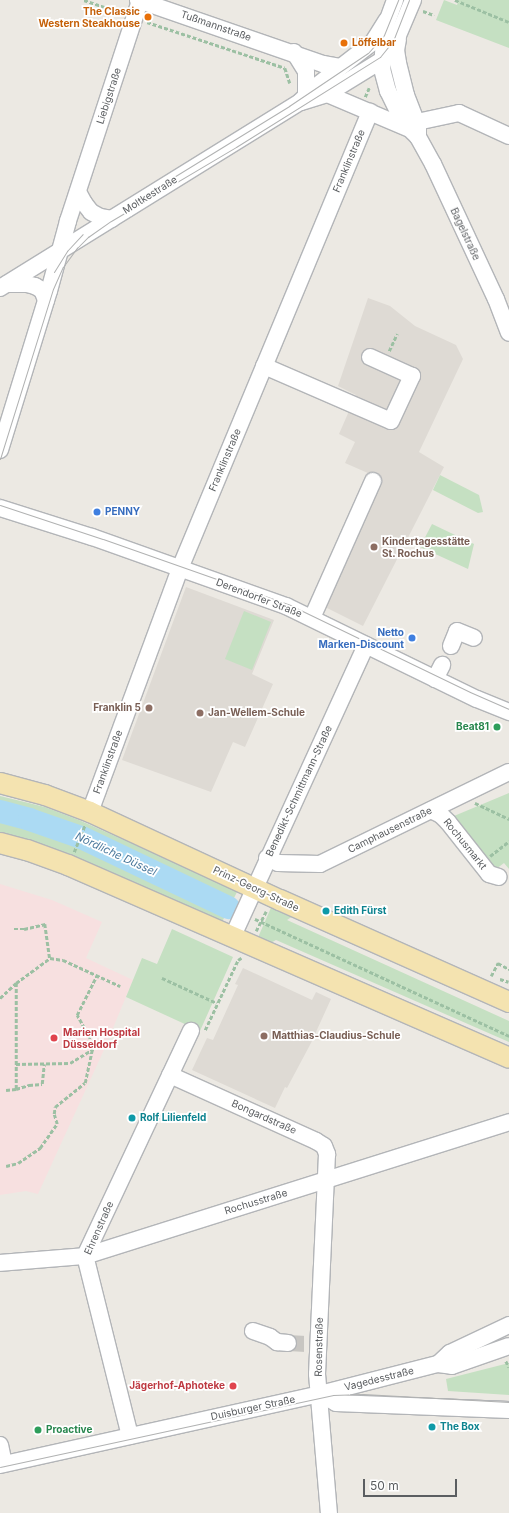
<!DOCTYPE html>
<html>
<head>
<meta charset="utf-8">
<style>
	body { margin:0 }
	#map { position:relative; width:509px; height:1513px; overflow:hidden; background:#ece9e3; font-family:Inter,sans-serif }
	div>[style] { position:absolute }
	.education>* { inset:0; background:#dedad4 }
	.medical>* { inset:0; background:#f7e0e0 }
	.green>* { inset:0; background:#c5e0c2 }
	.river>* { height:23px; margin:-11.5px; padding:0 11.5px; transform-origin:11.5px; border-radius:11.5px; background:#abdaf3 }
	.minor-tunnel>* { height:16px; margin-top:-8px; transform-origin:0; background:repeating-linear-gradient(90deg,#c8c6c2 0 16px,transparent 0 24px) }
	.path>* { height:2.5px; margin-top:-1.25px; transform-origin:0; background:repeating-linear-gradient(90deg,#9cc0a3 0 4px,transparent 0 6px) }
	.roads { filter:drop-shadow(1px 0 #b3b5b8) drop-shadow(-1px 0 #b3b5b8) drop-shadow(0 1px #b3b5b8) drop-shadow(0 -1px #b3b5b8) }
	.minor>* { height:16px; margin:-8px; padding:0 8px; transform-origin:8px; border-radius:8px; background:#fff }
	.major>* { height:20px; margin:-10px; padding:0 10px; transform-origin:10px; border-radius:10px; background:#f4e3b0 }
	.tram>* { height:1px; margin:-0.5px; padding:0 0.5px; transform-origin:0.5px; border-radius:0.5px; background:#b1b2b2 }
	.dots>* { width:11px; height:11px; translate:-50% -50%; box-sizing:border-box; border:2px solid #fff; border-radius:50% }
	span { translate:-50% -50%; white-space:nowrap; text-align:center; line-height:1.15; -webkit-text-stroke:3.5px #fff; paint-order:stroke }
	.food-label { font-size:10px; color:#c56008; font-weight:700 }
	.right { translate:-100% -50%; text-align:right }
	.left { translate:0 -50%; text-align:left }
	.street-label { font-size:10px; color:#5b5e61 }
	.shop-label { font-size:10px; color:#366cbe; font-weight:700 }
	.education-label { font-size:10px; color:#785e54; font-weight:700 }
	.leisure-label { font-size:10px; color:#27864d; font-weight:700 }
	.culture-label { font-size:10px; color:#0d838f; font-weight:700 }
	.health-label { font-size:10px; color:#be3a42; font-weight:700 }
	.water-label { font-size:11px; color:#48779b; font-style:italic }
	.scale { position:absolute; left:363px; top:1479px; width:94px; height:18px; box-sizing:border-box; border:2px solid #5b5e61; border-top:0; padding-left:5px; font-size:12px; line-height:14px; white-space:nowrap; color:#5b5e61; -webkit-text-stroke:3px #fff; paint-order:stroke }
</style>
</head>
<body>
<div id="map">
	<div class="education">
		<i style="clip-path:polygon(368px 298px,390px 306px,415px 326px,456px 345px,463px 359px,419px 452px,444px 467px,363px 626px,319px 604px,377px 477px,345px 463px,355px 442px,339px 434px,356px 395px,338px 386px)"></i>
		<i style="clip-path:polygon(186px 587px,274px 620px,252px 674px,273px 684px,245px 747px,233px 742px,211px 792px,122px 760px)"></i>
		<i style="clip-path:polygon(243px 968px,312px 1000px,316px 992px,331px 999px,311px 1043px,287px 1088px,285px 1087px,275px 1108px,192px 1070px,207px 1038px,213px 1040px,238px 985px,235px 984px)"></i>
	</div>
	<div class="medical">
		<i style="clip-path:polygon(0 884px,52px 900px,102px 922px,86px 958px,133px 980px,103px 1052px,38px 1194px,26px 1191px,0 1195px)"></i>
	</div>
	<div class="green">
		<i style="clip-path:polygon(444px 0,457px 5px,459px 0,509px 0,509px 48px,436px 20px)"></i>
		<i style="clip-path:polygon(440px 475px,479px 495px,483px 512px,478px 513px,433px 490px)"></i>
		<i style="clip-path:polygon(432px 524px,474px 544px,468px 569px,420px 547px)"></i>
		<i style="clip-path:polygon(244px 611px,271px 622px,252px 670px,225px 659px)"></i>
		<i style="clip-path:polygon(509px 793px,509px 869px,504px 863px,496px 869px,454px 816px)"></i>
		<i style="clip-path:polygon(0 796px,45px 807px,79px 820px,232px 888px,237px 892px,219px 928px,0 837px)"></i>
		<i style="clip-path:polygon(273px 903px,296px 914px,287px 920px,509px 1021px,509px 1042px,276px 940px,265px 946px,256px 942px)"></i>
		<i style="clip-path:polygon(172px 929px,233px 957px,200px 1031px,126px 997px,142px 958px,157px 964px)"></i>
		<i style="clip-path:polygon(509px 1363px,509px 1395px,448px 1391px,446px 1379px)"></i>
	</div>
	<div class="river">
		<i style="left:0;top:811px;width:30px;rotate:15deg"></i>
		<i style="left:29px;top:819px;width:55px;rotate:19.1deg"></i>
		<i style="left:81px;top:837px;width:163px;rotate:25.5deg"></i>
	</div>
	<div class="minor-tunnel">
		<i style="left:288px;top:1343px;width:18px;rotate:3deg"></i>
	</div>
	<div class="path">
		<i style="left:84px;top:0;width:40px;rotate:18.9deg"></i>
		<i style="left:455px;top:0;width:58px;rotate:22.2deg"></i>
		<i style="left:423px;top:11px;width:12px;rotate:20deg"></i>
		<i style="left:147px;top:22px;width:145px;rotate:18.4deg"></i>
		<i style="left:285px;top:68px;width:16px;rotate:72deg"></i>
		<i style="left:365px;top:97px;width:10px;rotate:-66deg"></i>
		<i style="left:389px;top:351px;width:19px;rotate:-65deg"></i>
		<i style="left:475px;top:803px;width:38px;rotate:25deg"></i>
		<i style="left:74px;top:852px;width:29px;rotate:-68deg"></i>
		<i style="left:490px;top:856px;width:24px;rotate:-38deg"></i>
		<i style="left:255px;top:919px;width:280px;rotate:24.7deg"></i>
		<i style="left:14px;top:929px;width:10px"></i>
		<i style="left:24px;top:929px;width:22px;rotate:-13deg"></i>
		<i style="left:45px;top:924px;width:34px;rotate:82deg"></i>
		<i style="left:256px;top:931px;width:22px;rotate:-63deg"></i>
		<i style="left:491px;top:976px;width:15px;rotate:-62deg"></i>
		<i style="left:498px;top:963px;width:13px;rotate:29deg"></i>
		<i style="left:162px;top:978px;width:60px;rotate:24.4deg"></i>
		<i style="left:500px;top:979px;width:9px;rotate:18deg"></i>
		<i style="left:0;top:998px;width:22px;rotate:-43deg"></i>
		<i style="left:16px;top:983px;width:42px;rotate:-36.3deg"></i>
		<i style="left:50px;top:958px;width:13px;rotate:9deg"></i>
		<i style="left:63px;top:960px;width:63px;rotate:24.5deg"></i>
		<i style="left:205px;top:1030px;width:77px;rotate:-64.8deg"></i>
		<i style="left:238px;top:960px;width:4px;rotate:-34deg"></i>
		<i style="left:16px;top:1064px;width:54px;rotate:-1.1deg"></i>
		<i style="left:70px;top:1063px;width:27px;rotate:-31deg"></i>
		<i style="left:16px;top:1089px;width:14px;rotate:-17deg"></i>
		<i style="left:29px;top:1085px;width:13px;rotate:-4deg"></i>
		<i style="left:42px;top:1084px;width:20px;rotate:-84deg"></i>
		<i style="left:6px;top:1090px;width:10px;rotate:-6deg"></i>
		<i style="left:16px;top:1089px;width:106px;rotate:-90deg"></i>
		<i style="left:6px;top:1166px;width:12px;rotate:-14deg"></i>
		<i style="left:18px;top:1163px;width:27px;rotate:-34deg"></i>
		<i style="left:40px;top:1148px;width:29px;rotate:-55deg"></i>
		<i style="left:57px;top:1124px;width:10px;rotate:-107deg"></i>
		<i style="left:54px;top:1114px;width:7px;rotate:-82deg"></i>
		<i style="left:55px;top:1107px;width:38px;rotate:-39deg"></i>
		<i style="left:85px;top:1083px;width:40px;rotate:-78deg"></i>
		<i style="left:93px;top:1044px;width:33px;rotate:-119deg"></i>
		<i style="left:77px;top:1015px;width:45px;rotate:-63.4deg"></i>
		<i style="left:506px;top:1361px;width:7px;rotate:63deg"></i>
	</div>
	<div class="roads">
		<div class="minor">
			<i style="left:138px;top:0;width:196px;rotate:19.1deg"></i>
			<i style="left:323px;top:64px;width:17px;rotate:10deg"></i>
			<i style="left:395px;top:0;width:27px;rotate:110deg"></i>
			<i style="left:386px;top:25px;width:10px;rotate:101deg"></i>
			<i style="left:384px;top:35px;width:34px;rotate:93deg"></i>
			<i style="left:382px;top:69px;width:23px;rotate:75deg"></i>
			<i style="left:388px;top:91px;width:34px;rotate:64deg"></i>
			<i style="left:403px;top:122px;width:21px;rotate:45deg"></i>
			<i style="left:418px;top:137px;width:31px;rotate:61deg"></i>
			<i style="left:433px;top:164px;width:149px;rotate:65deg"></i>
			<i style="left:496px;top:299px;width:36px;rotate:69deg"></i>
			<i style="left:398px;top:39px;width:11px;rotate:100deg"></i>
			<i style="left:396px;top:50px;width:13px;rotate:81deg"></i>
			<i style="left:398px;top:63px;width:33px;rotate:76deg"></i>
			<i style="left:406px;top:95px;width:34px;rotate:69deg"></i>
			<i style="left:418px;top:127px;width:10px;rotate:90deg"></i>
			<i style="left:294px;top:52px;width:22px;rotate:58deg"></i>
			<i style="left:306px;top:71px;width:25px;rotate:90deg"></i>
			<i style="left:327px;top:94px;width:87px;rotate:23deg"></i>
			<i style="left:301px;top:102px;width:27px;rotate:-17deg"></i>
			<i style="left:327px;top:94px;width:65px;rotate:-31.7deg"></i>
			<i style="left:382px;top:60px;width:19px;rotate:-51deg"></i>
			<i style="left:394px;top:45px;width:49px;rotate:-67.1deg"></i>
			<i style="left:417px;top:122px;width:43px;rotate:-12.1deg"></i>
			<i style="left:459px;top:113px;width:55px;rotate:24.7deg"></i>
			<i style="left:78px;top:192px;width:13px;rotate:61deg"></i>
			<i style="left:84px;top:203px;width:11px;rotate:52deg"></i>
			<i style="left:91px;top:212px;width:10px;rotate:29deg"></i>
			<i style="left:100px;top:217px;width:12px;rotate:9deg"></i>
			<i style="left:7px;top:284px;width:20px"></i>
			<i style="left:27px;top:284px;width:8px;rotate:14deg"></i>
			<i style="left:35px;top:286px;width:8px;rotate:30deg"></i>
			<i style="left:42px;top:290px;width:11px;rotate:68deg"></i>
			<i style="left:0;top:288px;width:353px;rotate:-31.8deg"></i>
			<i style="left:300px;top:102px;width:21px;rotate:-45deg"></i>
			<i style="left:315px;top:87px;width:73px;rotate:-37.8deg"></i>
			<i style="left:373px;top:42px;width:26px;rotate:-58deg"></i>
			<i style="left:264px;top:366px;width:138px;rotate:23.4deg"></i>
			<i style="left:391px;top:421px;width:50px;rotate:-65deg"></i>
			<i style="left:412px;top:376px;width:46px;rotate:-155.7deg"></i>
			<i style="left:0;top:450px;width:166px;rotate:-72.9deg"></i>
			<i style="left:49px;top:291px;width:73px;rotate:-74.8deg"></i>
			<i style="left:68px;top:221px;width:231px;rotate:-71.9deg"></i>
			<i style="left:0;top:508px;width:96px;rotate:17.5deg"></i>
			<i style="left:92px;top:537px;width:206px;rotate:19.6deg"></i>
			<i style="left:286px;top:606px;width:212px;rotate:26deg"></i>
			<i style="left:477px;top:699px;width:35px;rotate:22deg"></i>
			<i style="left:312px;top:618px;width:150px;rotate:-66deg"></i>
			<i style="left:451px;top:646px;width:16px;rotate:-68deg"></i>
			<i style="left:457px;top:631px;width:18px;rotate:22deg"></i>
			<i style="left:435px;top:679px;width:16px;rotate:-63deg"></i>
			<i style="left:431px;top:810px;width:11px;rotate:27deg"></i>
			<i style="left:441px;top:815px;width:10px;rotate:45deg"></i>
			<i style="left:448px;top:822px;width:66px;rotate:51.7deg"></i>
			<i style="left:489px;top:874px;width:10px;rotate:17deg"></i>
			<i style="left:90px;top:812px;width:262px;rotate:-69.7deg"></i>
			<i style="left:181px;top:566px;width:492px;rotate:-67.4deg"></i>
			<i style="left:267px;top:858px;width:12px;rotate:24deg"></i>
			<i style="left:278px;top:863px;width:42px;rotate:1.4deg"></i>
			<i style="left:320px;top:864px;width:210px;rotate:-26deg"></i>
			<i style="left:232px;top:938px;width:322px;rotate:-65.4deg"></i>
			<i style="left:170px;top:1075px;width:160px;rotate:24.3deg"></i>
			<i style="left:316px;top:1141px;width:9px;rotate:32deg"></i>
			<i style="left:324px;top:1146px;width:9px;rotate:69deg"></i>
			<i style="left:327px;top:1154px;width:220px;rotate:92.6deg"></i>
			<i style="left:317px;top:1374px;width:140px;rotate:85.1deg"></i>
			<i style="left:0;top:1263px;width:85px;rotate:-4.7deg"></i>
			<i style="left:85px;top:1256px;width:445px;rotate:-17.5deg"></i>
			<i style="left:253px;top:1331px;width:18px;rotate:19deg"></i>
			<i style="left:270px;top:1337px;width:9px;rotate:36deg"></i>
			<i style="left:277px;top:1342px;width:11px;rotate:5deg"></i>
			<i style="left:438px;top:1364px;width:16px;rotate:-43deg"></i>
			<i style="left:450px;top:1353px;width:65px;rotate:-25.4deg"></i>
			<i style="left:320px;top:1394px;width:18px;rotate:29deg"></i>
			<i style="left:336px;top:1403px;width:173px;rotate:2.3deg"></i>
			<i style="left:130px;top:1436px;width:186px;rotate:-104deg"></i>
			<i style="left:85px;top:1256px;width:249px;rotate:-64.8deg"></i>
			<i style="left:0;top:1445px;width:19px;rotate:78deg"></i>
			<i style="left:0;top:1465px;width:328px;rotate:-12.5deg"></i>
			<i style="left:320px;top:1394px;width:122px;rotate:-14.3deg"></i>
			<i style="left:438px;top:1364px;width:14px;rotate:8deg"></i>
			<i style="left:452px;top:1366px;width:60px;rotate:-19.3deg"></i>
		</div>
		<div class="major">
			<i style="left:0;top:783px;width:47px;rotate:14.9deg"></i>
			<i style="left:45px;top:795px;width:48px;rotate:20.7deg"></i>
			<i style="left:90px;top:812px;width:209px;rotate:24.9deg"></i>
			<i style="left:280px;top:900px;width:251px;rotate:24deg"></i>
			<i style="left:0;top:843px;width:28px;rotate:15deg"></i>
			<i style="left:27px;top:850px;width:44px;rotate:20.1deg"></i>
			<i style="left:68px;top:865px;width:481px;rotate:23.6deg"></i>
		</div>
	</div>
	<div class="tram">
		<i style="left:164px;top:183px;width:147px;rotate:-31.6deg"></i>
		<i style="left:289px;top:106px;width:95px;rotate:-33.9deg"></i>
		<i style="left:368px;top:53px;width:24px;rotate:-48deg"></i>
		<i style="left:384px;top:35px;width:38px;rotate:-68deg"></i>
		<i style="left:54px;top:272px;width:25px;rotate:-58deg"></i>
		<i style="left:67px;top:251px;width:23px;rotate:-47deg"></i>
		<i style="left:0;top:459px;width:178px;rotate:-72.7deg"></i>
		<i style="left:53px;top:289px;width:24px;rotate:-66deg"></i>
		<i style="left:63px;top:267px;width:24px;rotate:-54deg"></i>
		<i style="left:77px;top:248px;width:16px;rotate:-45deg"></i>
		<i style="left:88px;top:237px;width:28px;rotate:-35deg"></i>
		<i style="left:111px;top:221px;width:145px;rotate:-30.6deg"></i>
		<i style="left:236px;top:147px;width:170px;rotate:-32deg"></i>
		<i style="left:380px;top:57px;width:21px;rotate:-51deg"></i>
		<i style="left:393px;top:41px;width:44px;rotate:-68.7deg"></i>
		<i style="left:0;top:505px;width:108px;rotate:18.3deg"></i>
		<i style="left:103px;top:539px;width:198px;rotate:19.4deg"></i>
		<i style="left:290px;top:605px;width:200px;rotate:25.8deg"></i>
		<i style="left:470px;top:692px;width:43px;rotate:23.6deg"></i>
		<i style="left:0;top:1467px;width:341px;rotate:-12.2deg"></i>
		<i style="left:333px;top:1395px;width:30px;rotate:-2deg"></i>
		<i style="left:363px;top:1394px;width:146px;rotate:3.1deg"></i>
	</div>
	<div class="dots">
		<i style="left:148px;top:17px;background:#e8710a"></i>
		<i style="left:344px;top:43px;background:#e8710a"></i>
		<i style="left:97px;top:512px;background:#3f7fe0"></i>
		<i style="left:374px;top:547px;background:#8d6e63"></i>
		<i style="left:412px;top:638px;background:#3f7fe0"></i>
		<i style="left:149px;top:708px;background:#8d6e63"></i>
		<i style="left:200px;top:713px;background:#8d6e63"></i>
		<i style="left:497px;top:727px;background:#2e9e5b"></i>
		<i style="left:326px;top:911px;background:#0f9aa8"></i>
		<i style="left:264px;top:1036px;background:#8d6e63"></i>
		<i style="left:54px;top:1038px;background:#e0444e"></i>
		<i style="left:132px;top:1118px;background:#0f9aa8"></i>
		<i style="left:233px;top:1386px;background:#e0444e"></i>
		<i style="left:432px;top:1427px;background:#0f9aa8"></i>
		<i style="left:38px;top:1430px;background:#2e9e5b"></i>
	</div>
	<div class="food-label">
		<span class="right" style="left:140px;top:17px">The Classic<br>Western Steakhouse</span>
		<span class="left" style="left:352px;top:43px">Löffelbar</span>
	</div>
	<div class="street-label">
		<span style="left:216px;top:26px;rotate:19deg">Tußmannstraße</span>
		<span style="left:109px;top:96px;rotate:-72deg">Liebigstraße</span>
		<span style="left:349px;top:161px;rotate:-67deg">Franklinstraße</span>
		<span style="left:150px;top:195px;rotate:-32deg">Moltkestraße</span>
		<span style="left:465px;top:234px;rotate:65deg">Bagelstraße</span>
		<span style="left:225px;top:460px;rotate:-67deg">Franklinstraße</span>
		<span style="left:259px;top:598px;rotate:21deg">Derendorfer Straße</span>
		<span style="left:108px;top:762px;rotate:-70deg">Franklinstraße</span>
		<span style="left:299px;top:791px;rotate:-65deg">Benedikt-Schmittmann-Straße</span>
		<span style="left:390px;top:830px;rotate:-26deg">Camphausenstraße</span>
		<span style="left:465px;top:844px;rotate:51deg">Rochusmarkt</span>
		<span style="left:256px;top:889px;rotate:25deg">Prinz-Georg-Straße</span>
		<span style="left:264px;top:1117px;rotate:24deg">Bongardstraße</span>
		<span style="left:256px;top:1202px;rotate:-17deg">Rochusstraße</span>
		<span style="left:99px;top:1228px;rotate:-66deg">Ehrenstraße</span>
		<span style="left:319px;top:1347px;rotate:-89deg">Rosenstraße</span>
		<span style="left:379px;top:1379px;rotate:-14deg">Vagedesstraße</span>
		<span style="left:253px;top:1408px;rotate:-12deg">Duisburger Straße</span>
	</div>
	<div class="shop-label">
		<span class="left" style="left:105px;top:512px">PENNY</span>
		<span class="right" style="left:404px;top:638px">Netto<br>Marken-Discount</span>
	</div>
	<div class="education-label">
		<span class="left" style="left:382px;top:547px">Kindertagesstätte<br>St. Rochus</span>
		<span class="right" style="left:141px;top:708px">Franklin 5</span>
		<span class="left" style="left:208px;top:713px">Jan-Wellem-Schule</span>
		<span class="left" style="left:272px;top:1036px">Matthias-Claudius-Schule</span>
	</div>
	<div class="leisure-label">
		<span class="right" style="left:489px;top:727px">Beat81</span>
		<span class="left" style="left:46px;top:1430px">Proactive</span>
	</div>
	<div class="culture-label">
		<span class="left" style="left:334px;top:911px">Edith Fürst</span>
		<span class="left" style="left:140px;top:1118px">Rolf Lilienfeld</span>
		<span class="left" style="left:440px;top:1427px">The Box</span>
	</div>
	<div class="health-label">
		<span class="left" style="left:63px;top:1038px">Marien Hospital<br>Düsseldorf</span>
		<span class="right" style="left:225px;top:1386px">Jägerhof-Aphoteke</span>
	</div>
	<div class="water-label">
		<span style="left:116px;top:854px;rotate:25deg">Nördliche Düssel</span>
	</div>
	<div class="scale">50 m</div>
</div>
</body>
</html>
